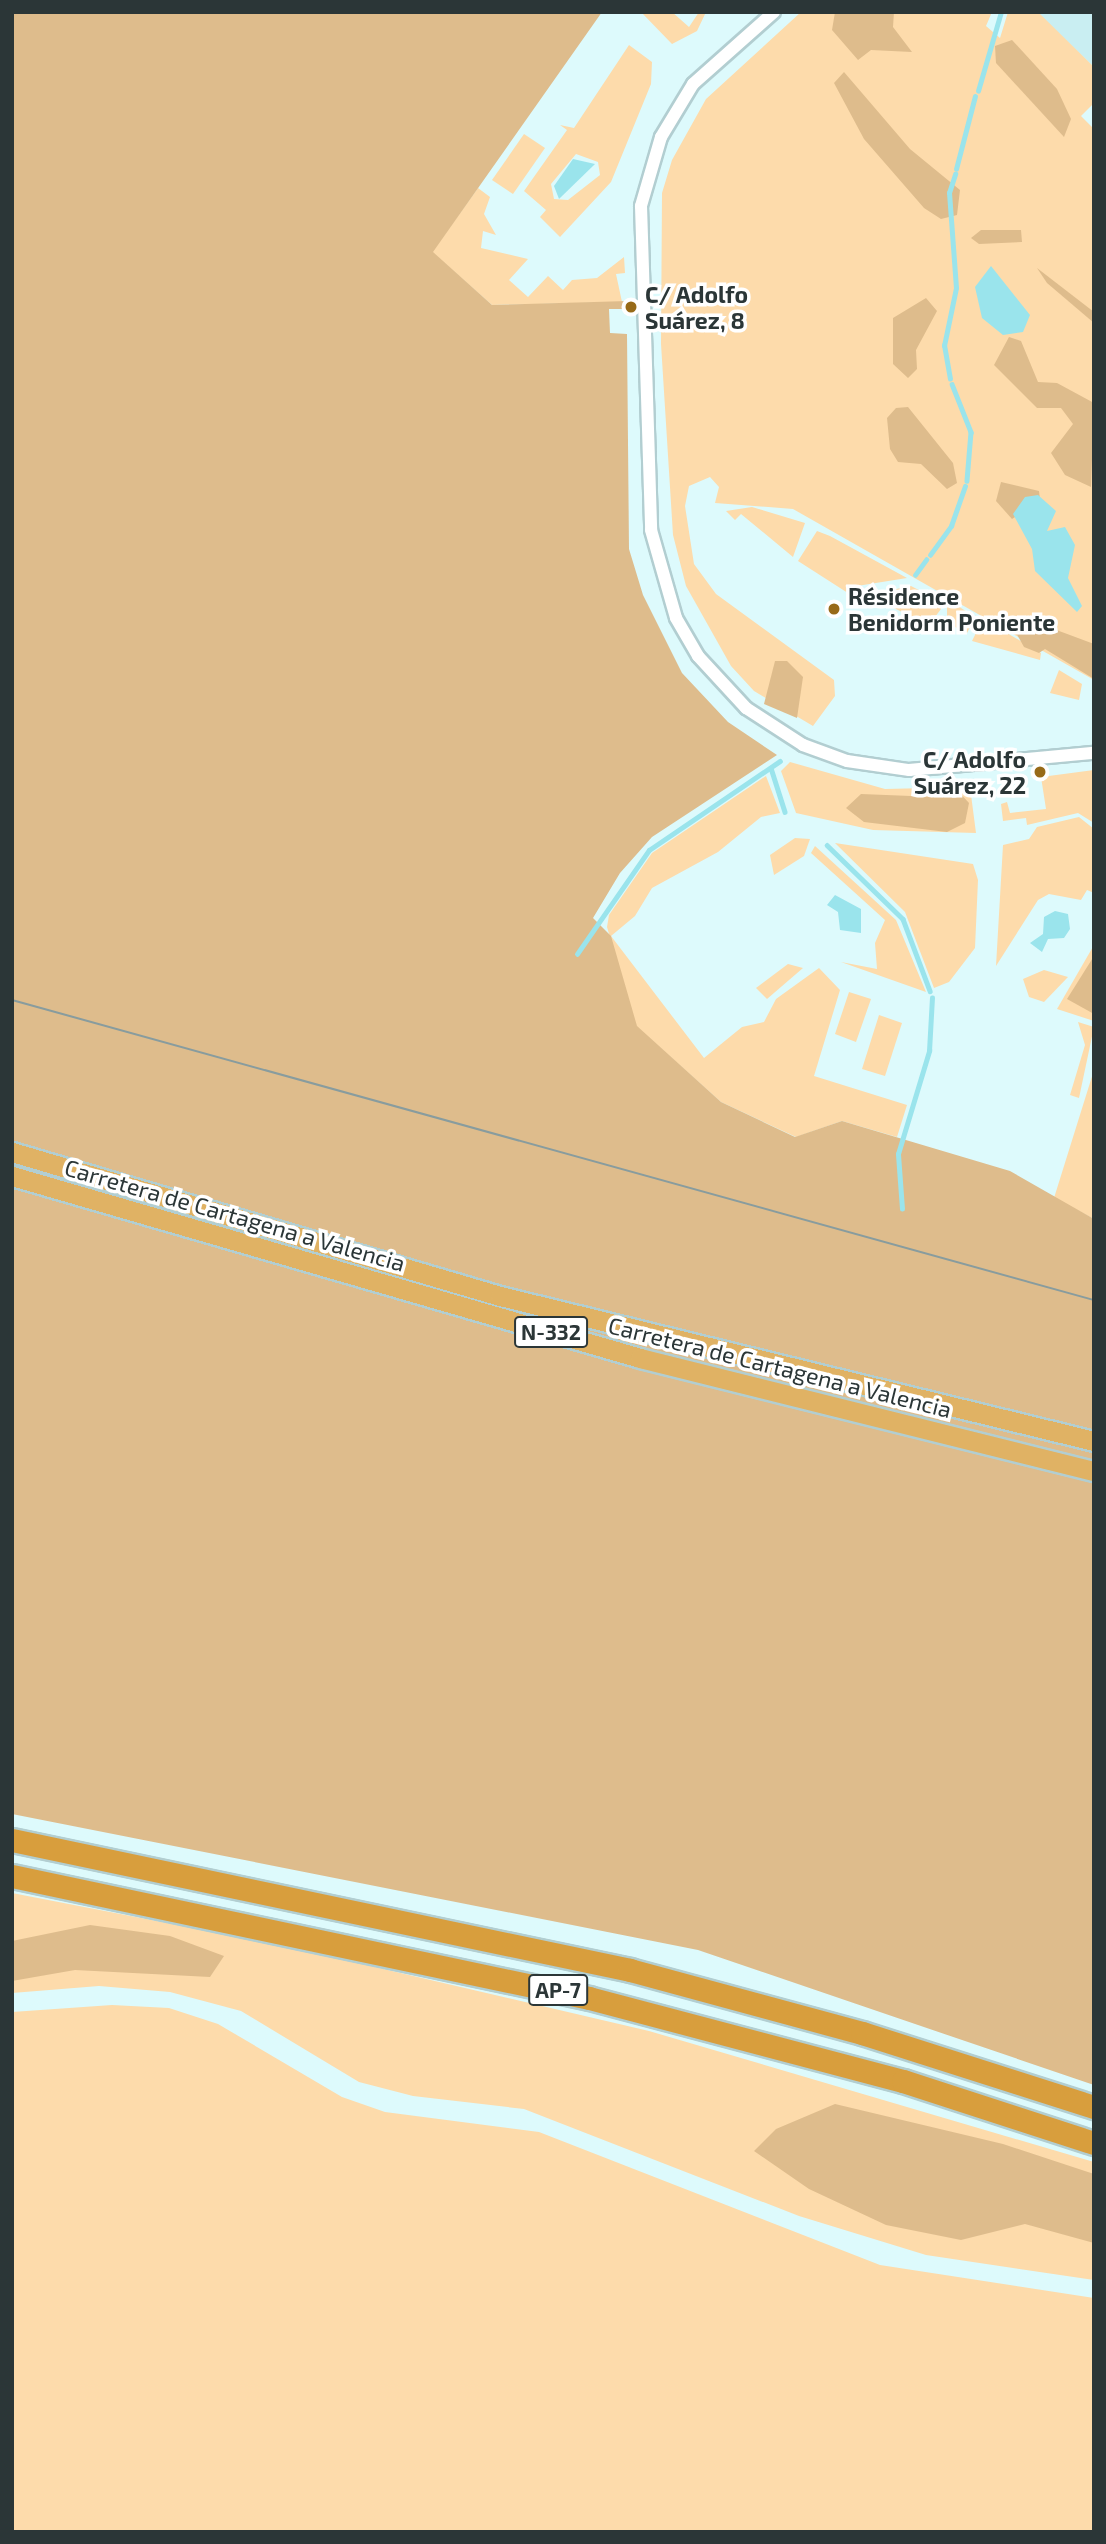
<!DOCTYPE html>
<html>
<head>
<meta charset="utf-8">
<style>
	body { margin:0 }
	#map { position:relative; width:1106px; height:2544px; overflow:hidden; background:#ddfafc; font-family:"Exo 2",sans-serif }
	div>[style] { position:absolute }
	.built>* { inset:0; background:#c9eef2 }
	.green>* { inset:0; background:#fddbab }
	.forest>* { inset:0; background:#debc8c }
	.water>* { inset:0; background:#9ae4ec }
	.stream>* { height:4.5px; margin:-2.25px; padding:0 2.25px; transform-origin:2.25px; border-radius:2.25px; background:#9ae4ec }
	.roads { filter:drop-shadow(2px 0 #b2ced1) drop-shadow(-2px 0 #b2ced1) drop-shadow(0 2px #b2ced1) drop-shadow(0 -2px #b2ced1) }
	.minor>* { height:12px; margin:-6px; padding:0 6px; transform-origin:6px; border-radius:6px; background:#fff }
	.trunk>* { height:19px; margin:-9.5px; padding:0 9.5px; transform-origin:9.5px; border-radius:9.5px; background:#e0b264 }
	.motorway>* { height:23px; margin:-11.5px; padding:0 11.5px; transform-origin:11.5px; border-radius:11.5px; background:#d89e3d }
	.tram>* { height:2px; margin:-1px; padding:0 1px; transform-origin:1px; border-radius:1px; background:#889c9e }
	.dots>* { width:19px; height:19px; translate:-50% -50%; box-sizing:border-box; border:4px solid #fff; border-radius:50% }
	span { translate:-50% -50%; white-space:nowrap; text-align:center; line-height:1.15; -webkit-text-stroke:7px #fff; paint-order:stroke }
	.shield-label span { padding:2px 5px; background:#fff; border:2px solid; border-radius:5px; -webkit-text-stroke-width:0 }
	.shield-label { font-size:21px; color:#2b3637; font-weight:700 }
	.poi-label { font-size:23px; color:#2b3637; font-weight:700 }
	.left { translate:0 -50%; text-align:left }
	.right { translate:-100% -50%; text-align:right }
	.street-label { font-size:23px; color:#2b3637 }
	.frame { position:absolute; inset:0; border:14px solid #2b3637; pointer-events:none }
</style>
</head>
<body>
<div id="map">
	<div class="built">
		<i style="clip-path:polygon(1038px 12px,1094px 12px,1094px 67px,1044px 19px)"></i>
	</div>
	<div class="green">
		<i style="clip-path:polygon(641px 12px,672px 12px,689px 27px,699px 12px,706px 12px,697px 31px,672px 44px)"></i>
		<i style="clip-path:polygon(801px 12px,992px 12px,986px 26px,1000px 38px,1008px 12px,1038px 12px,1094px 67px,1094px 103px,1081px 116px,1094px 129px,1094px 680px,793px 509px,715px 503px,719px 487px,710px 477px,689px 486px,685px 506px,694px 564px,716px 594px,834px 680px,835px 696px,813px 726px,754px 691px,731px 666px,686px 586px,673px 535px,661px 344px,662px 193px,672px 160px,706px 99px)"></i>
		<i style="clip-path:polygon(evenodd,629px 45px,652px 62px,651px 84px,611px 182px,560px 237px,540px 217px,546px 210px,524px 191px,567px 130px,560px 125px,574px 128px,629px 45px,576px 154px,598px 162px,600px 175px,568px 200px,554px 199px,551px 184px,576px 154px)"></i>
		<i style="clip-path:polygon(524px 134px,545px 148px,513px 194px,492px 180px)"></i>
		<i style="clip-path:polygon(478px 188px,490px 197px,484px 214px,496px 235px,483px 231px,481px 248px,528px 259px,509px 280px,528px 297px,548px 276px,563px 290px,572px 280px,597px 278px,624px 257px,625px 273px,616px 274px,622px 302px,492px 305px,432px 252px)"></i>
		<i style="clip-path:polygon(752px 507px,805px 523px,793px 557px,741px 514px,735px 520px,726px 511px)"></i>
		<i style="clip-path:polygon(817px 531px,830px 536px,907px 578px,857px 586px,851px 595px,798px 561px)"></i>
		<i style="clip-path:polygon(911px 586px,938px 600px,941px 609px,929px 625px,867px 595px)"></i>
		<i style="clip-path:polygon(947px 599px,975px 617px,967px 633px,947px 623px)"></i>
		<i style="clip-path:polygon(983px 619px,1041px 653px,1040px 660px,972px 641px)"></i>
		<i style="clip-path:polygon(1059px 670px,1082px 684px,1079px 700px,1050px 693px)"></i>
		<i style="clip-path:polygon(790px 762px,885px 789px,970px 787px,976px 833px,873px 830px,796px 813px,781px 771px)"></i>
		<i style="clip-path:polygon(1094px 770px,1094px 823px,1078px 813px,1027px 825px,1026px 818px,1003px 821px,1001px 804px,1007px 802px,1010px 813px,1046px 809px,1041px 777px)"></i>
		<i style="clip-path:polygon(766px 776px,780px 813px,761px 817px,718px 852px,652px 888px,635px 916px,611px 936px,704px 1058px,742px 1027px,764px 1022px,776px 999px,819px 968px,840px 990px,814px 1076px,907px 1105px,897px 1137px,842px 1121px,796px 1137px,721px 1102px,636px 1026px,607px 927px,609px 915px,652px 853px)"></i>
		<i style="clip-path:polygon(1079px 817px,1094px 829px,1094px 893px,1087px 890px,1081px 900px,1049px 894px,1038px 900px,996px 966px,1003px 845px,1029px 839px,1037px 827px)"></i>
		<i style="clip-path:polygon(795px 838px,810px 839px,804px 856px,774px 875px,770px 855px)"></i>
		<i style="clip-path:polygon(835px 843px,973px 864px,978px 880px,975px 948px,949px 982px,934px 988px,905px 912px)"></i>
		<i style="clip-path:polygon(815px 846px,896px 920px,926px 992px,841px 962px,877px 969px,875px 943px,885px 920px,811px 853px)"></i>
		<i style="clip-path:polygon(1094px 945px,1094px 1021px,1057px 1009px)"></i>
		<i style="clip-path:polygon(788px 964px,803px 968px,767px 999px,756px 988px)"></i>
		<i style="clip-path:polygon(1044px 970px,1068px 977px,1044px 1002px,1029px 997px,1023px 979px)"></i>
		<i style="clip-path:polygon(849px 992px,871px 999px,856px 1042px,835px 1034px)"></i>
		<i style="clip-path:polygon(879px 1015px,902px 1023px,885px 1076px,862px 1069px)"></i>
		<i style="clip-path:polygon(1078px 1022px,1094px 1027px,1079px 1098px,1070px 1095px,1085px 1045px)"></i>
		<i style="clip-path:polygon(1094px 1070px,1094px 1219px,1054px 1198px)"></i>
		<i style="clip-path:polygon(12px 1893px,276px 1944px,649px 2031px,1094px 2162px,1094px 2280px,926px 2255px,799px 2216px,524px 2109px,413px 2096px,359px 2082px,241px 2011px,170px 1992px,99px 1986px,12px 1993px)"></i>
		<i style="clip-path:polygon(112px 2005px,169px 2008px,218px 2024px,342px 2097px,385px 2112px,539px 2132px,880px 2265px,1094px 2298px,1094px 2532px,12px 2532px,12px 2012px)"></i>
	</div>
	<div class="forest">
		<i style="clip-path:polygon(12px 12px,602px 12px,433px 252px,492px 305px,628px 301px,627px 309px,609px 309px,610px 333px,627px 334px,629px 549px,643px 595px,682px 673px,728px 722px,777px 755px,652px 837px,620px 873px,593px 918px,611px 936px,637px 1026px,721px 1102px,795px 1137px,842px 1121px,1010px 1171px,1094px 1219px,1094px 2085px,698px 1950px,12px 1814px)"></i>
		<i style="clip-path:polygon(835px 12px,894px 12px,893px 27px,912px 52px,871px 50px,858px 60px,832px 30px)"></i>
		<i style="clip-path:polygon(1012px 40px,1057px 89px,1071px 119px,1064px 137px,996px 63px,995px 46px)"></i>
		<i style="clip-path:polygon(844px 72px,910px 149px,960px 190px,957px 215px,941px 219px,924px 208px,864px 139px,834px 83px)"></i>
		<i style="clip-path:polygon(981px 230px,1021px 230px,1022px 242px,979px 244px,971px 238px)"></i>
		<i style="clip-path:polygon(1037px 268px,1094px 312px,1094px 323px,1047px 283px)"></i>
		<i style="clip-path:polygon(926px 298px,937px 311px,916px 350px,917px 369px,908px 378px,893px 364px,893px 318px)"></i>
		<i style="clip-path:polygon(1009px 337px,1021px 341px,1038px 382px,1057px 383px,1094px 403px,1091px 487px,1065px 475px,1051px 453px,1073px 424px,1061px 408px,1037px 408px,994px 365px)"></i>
		<i style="clip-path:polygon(908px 407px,953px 463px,957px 483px,947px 489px,921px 464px,898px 462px,890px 449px,887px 418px,896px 408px)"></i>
		<i style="clip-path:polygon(1001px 482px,1039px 491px,1040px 500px,1012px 519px,996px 501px)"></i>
		<i style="clip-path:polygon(1027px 619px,1094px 644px,1094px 679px,1045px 649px,1039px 653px,1024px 647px,1015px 631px)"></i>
		<i style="clip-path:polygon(775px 661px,787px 661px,803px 677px,797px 718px,764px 704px)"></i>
		<i style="clip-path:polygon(958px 791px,969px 803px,965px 823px,947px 832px,864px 822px,846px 808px,861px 794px,936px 797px)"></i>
		<i style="clip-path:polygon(1094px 956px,1094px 1014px,1067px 999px)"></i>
		<i style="clip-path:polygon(90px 1925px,170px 1936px,224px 1956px,210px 1977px,75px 1970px,12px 1981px,12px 1941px)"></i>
		<i style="clip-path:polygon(835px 2104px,1003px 2144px,1094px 2174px,1094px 2243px,1025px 2224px,961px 2240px,886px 2225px,809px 2189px,754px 2151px,776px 2129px)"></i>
	</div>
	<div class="water">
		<i style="clip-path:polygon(573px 159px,595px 164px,559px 199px,554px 186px)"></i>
		<i style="clip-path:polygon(991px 266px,1030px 315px,1023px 332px,1003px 335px,982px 318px,975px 287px)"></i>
		<i style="clip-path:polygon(1038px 495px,1056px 511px,1047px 531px,1065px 527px,1075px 545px,1068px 578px,1082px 606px,1077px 612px,1035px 571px,1032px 549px,1013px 514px,1025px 497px)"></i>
		<i style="clip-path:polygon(835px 895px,861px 909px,861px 933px,840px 930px,838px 912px,827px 905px)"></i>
		<i style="clip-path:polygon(1055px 911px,1068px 914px,1070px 929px,1064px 938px,1048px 939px,1042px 952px,1030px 943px,1043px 934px,1044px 917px)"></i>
	</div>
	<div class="stream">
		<i style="left:978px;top:91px;width:82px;rotate:-73.8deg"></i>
		<i style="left:956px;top:169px;width:75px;rotate:-75.4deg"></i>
		<i style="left:950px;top:379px;width:34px;rotate:-100deg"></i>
		<i style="left:944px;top:346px;width:59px;rotate:-78.3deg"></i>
		<i style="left:956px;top:288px;width:95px;rotate:-94.2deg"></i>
		<i style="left:949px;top:193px;width:20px;rotate:-72deg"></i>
		<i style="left:952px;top:384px;width:52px;rotate:68.4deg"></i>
		<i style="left:971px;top:432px;width:49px;rotate:94.7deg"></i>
		<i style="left:930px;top:555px;width:36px;rotate:-54deg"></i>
		<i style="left:951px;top:526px;width:42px;rotate:-70.7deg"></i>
		<i style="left:915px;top:575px;width:19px;rotate:-54deg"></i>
		<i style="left:771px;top:768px;width:46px;rotate:72.3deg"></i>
		<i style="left:827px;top:845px;width:106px;rotate:44.2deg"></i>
		<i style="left:903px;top:919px;width:77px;rotate:69.4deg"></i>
		<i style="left:577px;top:954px;width:126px;rotate:-55.3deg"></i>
		<i style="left:649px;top:850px;width:158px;rotate:-34.2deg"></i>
		<i style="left:902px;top:1209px;width:55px;rotate:-94.2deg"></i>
		<i style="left:898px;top:1154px;width:108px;rotate:-73.2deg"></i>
		<i style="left:929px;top:1051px;width:53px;rotate:-86.8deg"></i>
	</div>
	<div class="roads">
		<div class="minor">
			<i style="left:774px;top:12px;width:108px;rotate:138.4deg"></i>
			<i style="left:693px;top:84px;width:62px;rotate:121.1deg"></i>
			<i style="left:661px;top:137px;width:72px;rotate:106.2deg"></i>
			<i style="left:641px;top:206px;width:324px;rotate:88.2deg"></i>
			<i style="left:651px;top:530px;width:91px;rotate:74.1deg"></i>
			<i style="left:676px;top:618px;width:44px;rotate:59.9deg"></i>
			<i style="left:698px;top:656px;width:71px;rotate:47.3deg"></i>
			<i style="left:746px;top:708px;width:68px;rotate:33deg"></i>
			<i style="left:803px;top:745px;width:47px;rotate:20deg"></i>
			<i style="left:847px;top:761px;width:63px;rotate:8.3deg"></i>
			<i style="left:909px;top:770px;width:186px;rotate:-5.3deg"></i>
		</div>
		<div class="trunk">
			<i style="left:12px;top:1152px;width:509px;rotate:16.44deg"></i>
			<i style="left:500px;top:1296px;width:611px;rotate:13.72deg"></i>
			<i style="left:12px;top:1176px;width:654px;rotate:16.16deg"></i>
			<i style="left:640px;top:1358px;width:468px;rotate:14deg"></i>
		</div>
		<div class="motorway">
			<i style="left:12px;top:1840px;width:632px;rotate:11.88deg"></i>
			<i style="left:630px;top:1970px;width:240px;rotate:15.2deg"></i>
			<i style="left:862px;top:2033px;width:244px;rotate:17.7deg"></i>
			<i style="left:12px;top:1876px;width:590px;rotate:11.94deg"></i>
			<i style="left:589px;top:1998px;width:325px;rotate:14.8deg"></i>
			<i style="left:903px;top:2081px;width:201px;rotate:18deg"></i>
		</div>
	</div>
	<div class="tram">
		<i style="left:12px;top:1000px;width:1123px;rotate:15.5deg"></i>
	</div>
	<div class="dots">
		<i style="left:631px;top:307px;background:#976a18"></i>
		<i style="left:834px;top:609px;background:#976a18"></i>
		<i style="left:1040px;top:772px;background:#976a18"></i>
	</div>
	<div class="shield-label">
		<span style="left:551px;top:1332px">N-332</span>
		<span style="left:558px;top:1990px">AP-7</span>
	</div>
	<div class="poi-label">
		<span class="left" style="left:645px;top:307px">C/ Adolfo<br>Suárez, 8</span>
		<span class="left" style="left:848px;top:609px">Résidence<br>Benidorm Poniente</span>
		<span class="right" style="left:1026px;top:772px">C/ Adolfo<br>Suárez, 22</span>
	</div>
	<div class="street-label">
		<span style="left:235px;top:1215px;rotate:16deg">Carretera de Cartagena a Valencia</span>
		<span style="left:780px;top:1367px;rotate:14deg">Carretera de Cartagena a Valencia</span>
	</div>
	<div class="frame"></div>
</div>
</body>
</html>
